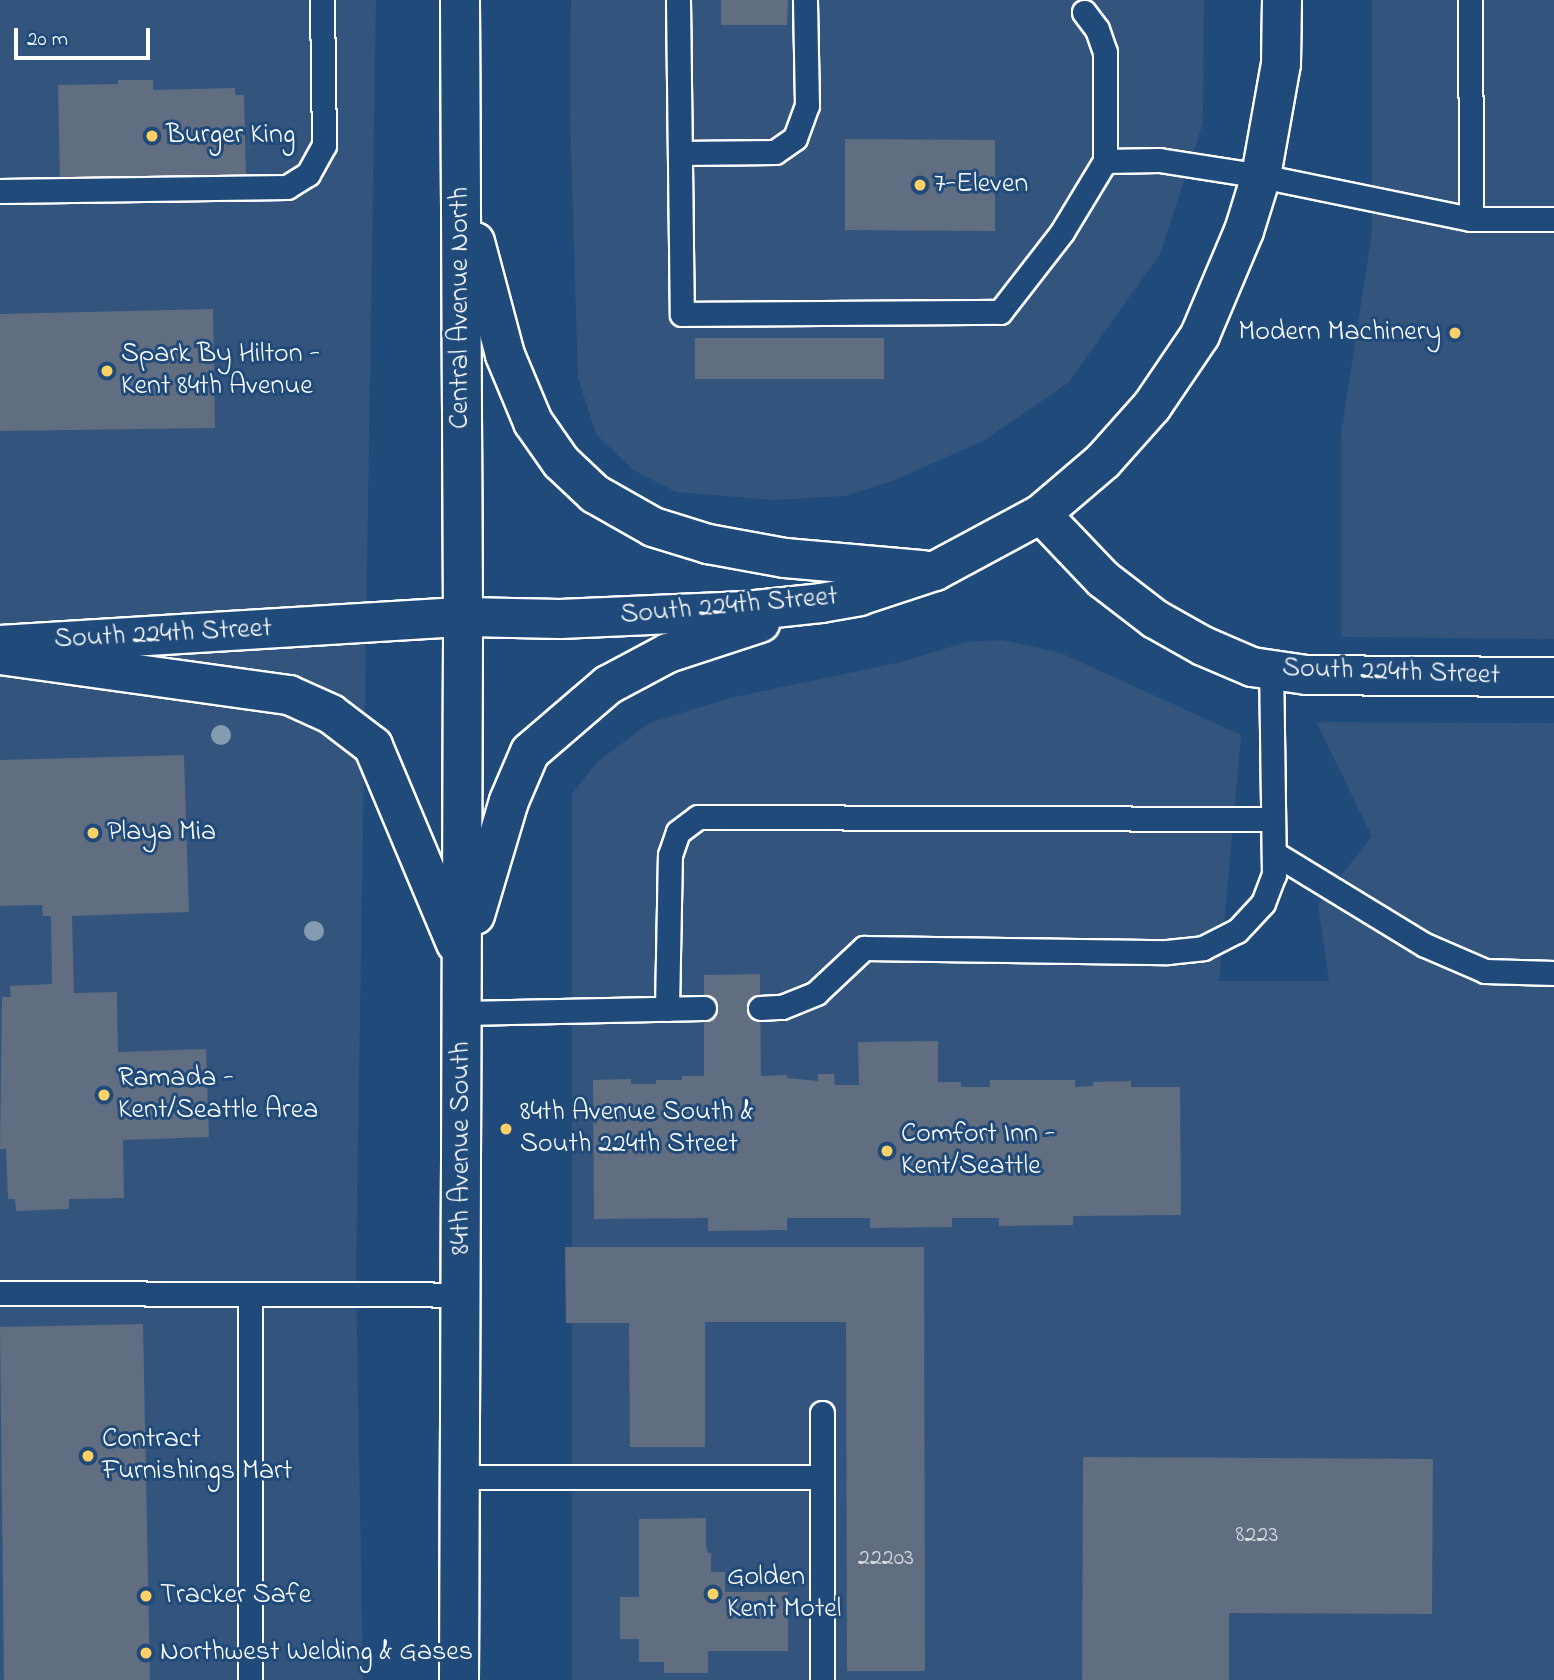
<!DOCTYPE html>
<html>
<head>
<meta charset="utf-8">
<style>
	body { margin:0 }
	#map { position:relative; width:1554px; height:1680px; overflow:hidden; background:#1f4a7a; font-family:"Indie Flower",sans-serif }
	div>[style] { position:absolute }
	.built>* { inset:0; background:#33547c }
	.building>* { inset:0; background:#616d81 }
	.roads { filter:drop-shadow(2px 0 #fff) drop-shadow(-2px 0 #fff) drop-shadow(0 2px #fff) drop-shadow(0 -2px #fff) }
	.service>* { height:23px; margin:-11.5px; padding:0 11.5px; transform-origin:11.5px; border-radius:11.5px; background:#1f4a7a }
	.minor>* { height:38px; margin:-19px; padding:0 19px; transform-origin:19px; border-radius:19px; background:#1f4a7a }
	.tertiary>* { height:38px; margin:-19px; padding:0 19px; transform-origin:19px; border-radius:19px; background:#1f4a7a }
	.secondary>* { height:38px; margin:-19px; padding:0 19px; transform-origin:19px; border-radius:19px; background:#1f4a7a }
	.trees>* { width:20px; height:20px; margin:-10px; border-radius:50%; background:#849cb2 }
	.dots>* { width:19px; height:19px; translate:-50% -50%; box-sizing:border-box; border:4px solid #1f4a7a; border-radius:50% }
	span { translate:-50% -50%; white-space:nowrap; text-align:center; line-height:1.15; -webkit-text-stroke:6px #1f4a7a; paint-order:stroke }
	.number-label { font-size:24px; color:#d8dae0 }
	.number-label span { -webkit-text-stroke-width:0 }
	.poi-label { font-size:28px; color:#fff }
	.left { translate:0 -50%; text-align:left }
	.right { translate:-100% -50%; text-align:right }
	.street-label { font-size:28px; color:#fff }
	.scale { position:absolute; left:14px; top:28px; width:136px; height:32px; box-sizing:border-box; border:4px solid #fff; border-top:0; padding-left:9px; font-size:21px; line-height:24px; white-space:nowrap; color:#fff; -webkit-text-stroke:5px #1f4a7a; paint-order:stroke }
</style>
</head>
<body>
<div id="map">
	<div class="built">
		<i style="clip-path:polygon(0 0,376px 0,356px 1274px,363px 1680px,0 1680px)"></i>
		<i style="clip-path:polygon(571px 0,1204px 0,1203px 123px,1160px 254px,1068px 383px,985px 440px,895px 480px,845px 496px,773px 500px,676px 492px,633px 470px,596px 434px,578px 378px,570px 117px)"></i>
		<i style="clip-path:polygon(1372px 0,1554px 0,1554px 639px,1341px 637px,1341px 434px,1372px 232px)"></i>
		<i style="clip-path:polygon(1003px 640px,1061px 653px,1241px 735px,1219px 981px,1329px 981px,1318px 905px,1372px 836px,1316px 722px,1554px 723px,1554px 1680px,572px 1680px,572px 794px,597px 762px,649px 723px,730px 698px,901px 662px,967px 642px)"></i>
	</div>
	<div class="building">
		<i style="clip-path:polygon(721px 0,788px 0,787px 25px,721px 25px)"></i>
		<i style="clip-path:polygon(118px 80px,153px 80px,153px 90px,235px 88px,235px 95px,244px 95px,246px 177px,60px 181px,58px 85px,118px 84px)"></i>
		<i style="clip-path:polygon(845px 139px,995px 140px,995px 231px,845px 230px)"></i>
		<i style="clip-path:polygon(213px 309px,215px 428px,0 431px,0 314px)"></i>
		<i style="clip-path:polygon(695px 338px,884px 338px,884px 379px,695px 379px)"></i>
		<i style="clip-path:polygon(184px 755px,189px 912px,72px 916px,74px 993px,117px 992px,118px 1052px,206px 1049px,209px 1137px,123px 1140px,124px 1198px,69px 1199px,69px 1209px,16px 1211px,15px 1199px,8px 1199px,6px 1149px,0 1149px,2px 997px,11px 997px,10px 986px,52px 984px,51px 916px,43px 916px,42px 905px,0 906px,0 760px)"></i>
		<i style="clip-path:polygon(760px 974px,761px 1076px,787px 1075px,787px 1078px,818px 1081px,818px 1074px,834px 1074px,835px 1085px,859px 1085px,858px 1042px,938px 1041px,938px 1082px,961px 1082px,961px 1087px,990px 1087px,990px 1080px,1075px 1080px,1075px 1087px,1093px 1086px,1093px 1082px,1131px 1081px,1131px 1087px,1180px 1087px,1181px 1215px,1073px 1216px,1073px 1225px,999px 1226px,999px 1218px,952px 1218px,952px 1227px,870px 1228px,870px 1218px,787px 1218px,787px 1230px,708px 1231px,708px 1218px,594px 1219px,593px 1080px,631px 1079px,631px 1084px,656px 1084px,656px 1080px,682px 1080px,682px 1076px,704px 1076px,704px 975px)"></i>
		<i style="clip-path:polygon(565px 1247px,924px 1247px,925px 1671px,847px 1671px,846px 1322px,705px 1322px,705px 1447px,630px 1447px,629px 1323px,566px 1323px)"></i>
		<i style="clip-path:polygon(143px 1324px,150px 1680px,4px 1680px,0 1327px)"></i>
		<i style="clip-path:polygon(1083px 1457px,1433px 1459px,1432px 1614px,1229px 1613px,1229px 1680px,1082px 1680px)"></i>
		<i style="clip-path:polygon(706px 1518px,706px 1546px,708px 1553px,711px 1553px,711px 1572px,725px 1572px,725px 1592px,788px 1592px,788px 1651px,708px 1651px,708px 1673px,664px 1673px,664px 1662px,639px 1662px,639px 1639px,620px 1639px,620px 1597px,639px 1597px,639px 1519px)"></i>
	</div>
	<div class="roads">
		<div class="service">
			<i style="left:678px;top:0;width:314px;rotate:89.3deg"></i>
			<i style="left:682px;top:314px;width:318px;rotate:-0.4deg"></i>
			<i style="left:1000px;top:312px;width:101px;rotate:-52.2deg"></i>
			<i style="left:1062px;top:232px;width:83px;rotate:-58.8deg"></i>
			<i style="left:1105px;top:161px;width:54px;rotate:-1.1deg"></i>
			<i style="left:1159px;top:160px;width:103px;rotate:8.9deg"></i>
			<i style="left:1261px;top:176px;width:214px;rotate:11.6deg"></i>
			<i style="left:1471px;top:219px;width:83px"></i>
			<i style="left:1470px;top:0;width:219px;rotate:89.7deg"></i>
			<i style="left:1084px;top:12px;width:21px;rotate:53deg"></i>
			<i style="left:1097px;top:29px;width:24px;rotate:71deg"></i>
			<i style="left:1105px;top:52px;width:109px;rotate:90deg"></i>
			<i style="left:680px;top:153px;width:95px;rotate:-0.6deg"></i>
			<i style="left:775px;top:152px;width:24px;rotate:-35deg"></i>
			<i style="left:795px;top:138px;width:35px;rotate:-70deg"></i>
			<i style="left:807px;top:105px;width:105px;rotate:-91.1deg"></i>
			<i style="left:0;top:191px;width:287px;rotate:-0.8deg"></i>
			<i style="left:287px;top:187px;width:25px;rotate:-32deg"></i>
			<i style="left:308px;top:174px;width:33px;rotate:-61deg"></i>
			<i style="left:324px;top:145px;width:145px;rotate:-90.8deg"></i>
			<i style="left:1274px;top:853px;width:177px;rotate:31.4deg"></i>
			<i style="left:1425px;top:945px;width:65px;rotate:23.4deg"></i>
			<i style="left:1485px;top:971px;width:69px;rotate:1.7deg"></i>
			<i style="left:760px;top:1008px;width:22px;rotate:-3deg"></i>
			<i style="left:782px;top:1007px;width:37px;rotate:-22deg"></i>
			<i style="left:816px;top:993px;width:66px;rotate:-43.2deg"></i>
			<i style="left:864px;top:948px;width:303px;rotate:0.8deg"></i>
			<i style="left:1167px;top:952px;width:36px;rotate:-6deg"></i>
			<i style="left:1203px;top:948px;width:38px;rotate:-27deg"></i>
			<i style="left:1237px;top:931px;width:38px;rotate:-47deg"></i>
			<i style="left:1263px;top:903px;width:30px;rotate:-69deg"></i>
			<i style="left:1274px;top:875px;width:205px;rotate:-90.8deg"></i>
			<i style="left:667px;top:1009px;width:154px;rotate:-88.9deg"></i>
			<i style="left:670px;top:855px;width:24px;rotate:-71deg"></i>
			<i style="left:678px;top:832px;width:25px;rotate:-37deg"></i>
			<i style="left:698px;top:817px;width:575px;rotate:0.2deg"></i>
			<i style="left:462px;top:1013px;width:242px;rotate:-1.2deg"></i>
			<i style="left:0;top:1293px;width:461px;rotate:0.2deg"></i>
			<i style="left:250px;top:1294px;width:386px;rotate:90deg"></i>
			<i style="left:822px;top:1413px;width:267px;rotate:90deg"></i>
			<i style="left:460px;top:1477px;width:362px"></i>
		</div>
		<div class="minor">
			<i style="left:1041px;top:514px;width:90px;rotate:46.4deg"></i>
			<i style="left:1103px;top:579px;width:66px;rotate:37.6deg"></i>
			<i style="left:1155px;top:619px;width:55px;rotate:29.4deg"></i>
			<i style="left:1203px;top:646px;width:53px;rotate:23.2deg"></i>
			<i style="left:1252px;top:667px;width:55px;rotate:8.4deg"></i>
			<i style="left:1306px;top:675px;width:248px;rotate:0.5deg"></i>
		</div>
		<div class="tertiary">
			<i style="left:0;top:645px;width:464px;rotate:-3.5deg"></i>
		</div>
		<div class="secondary">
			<i style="left:475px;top:242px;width:117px;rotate:75.1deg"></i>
			<i style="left:505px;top:355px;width:73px;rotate:67.3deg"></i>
			<i style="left:533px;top:422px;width:49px;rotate:55deg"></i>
			<i style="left:561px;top:462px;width:47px;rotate:43.3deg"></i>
			<i style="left:595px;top:494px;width:67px;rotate:29.6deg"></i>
			<i style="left:653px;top:527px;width:58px;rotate:17.2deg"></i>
			<i style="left:708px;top:544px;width:78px;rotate:10.3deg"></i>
			<i style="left:785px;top:558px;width:139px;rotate:5deg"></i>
			<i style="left:463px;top:617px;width:97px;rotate:1.2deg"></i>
			<i style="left:560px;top:619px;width:186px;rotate:-2.5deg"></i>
			<i style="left:746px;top:611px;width:75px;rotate:-6.1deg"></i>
			<i style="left:821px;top:603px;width:39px;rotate:-10deg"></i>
			<i style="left:859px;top:596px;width:80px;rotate:-18.2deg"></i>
			<i style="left:935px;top:571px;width:120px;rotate:-28.3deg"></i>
			<i style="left:1041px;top:514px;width:82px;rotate:-40.5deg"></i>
			<i style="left:1103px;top:461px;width:74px;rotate:-48.3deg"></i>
			<i style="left:1152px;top:406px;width:86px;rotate:-55.9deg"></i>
			<i style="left:1200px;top:335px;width:113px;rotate:-67.1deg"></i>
			<i style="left:1244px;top:231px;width:58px;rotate:-72.8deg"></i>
			<i style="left:1261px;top:176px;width:114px;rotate:-79.9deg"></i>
			<i style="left:1281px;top:64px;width:64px;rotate:-89.1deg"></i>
			<i style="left:0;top:655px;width:292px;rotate:7.9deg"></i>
			<i style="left:289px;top:695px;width:46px;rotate:24.3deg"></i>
			<i style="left:331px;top:714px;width:53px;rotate:37.3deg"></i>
			<i style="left:373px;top:746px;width:214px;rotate:67.2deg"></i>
			<i style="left:475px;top:915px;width:119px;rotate:-73.4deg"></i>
			<i style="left:509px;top:801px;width:53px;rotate:-66.8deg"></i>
			<i style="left:530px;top:752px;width:103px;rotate:-40.7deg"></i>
			<i style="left:608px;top:685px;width:68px;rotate:-28.1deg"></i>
			<i style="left:668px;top:653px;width:97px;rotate:-18.1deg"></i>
			<i style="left:459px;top:1680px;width:1063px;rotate:-89.78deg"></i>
			<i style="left:463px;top:617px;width:617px;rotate:-90.28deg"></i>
		</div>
	</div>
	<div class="trees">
		<i style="left:221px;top:735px"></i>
		<i style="left:314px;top:931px"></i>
	</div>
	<div class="dots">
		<i style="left:152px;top:136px;background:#ffd166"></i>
		<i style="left:920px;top:185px;background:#ffd166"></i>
		<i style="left:1455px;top:333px;background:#ffd166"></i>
		<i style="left:107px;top:371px;background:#ffd166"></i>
		<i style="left:93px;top:833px;background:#ffd166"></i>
		<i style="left:104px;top:1095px;background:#ffd166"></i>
		<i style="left:506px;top:1129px;background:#ffd166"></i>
		<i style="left:887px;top:1151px;background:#ffd166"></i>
		<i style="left:88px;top:1456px;background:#ffd166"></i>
		<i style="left:713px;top:1594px;background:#ffd166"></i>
		<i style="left:146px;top:1596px;background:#ffd166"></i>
		<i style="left:146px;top:1653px;background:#ffd166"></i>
	</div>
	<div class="number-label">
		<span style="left:1257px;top:1536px">8223</span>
		<span style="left:886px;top:1559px">22203</span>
	</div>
	<div class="poi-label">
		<span class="left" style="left:166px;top:136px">Burger King</span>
		<span class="left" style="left:934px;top:185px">7-Eleven</span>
		<span class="right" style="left:1441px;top:333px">Modern Machinery</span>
		<span class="left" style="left:121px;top:371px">Spark By Hilton -<br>Kent 84th Avenue</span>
		<span class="left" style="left:107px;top:833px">Playa Mia</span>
		<span class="left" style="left:118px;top:1095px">Ramada -<br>Kent/Seattle Area</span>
		<span class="left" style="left:520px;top:1129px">84th Avenue South &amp;<br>South 224th Street</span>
		<span class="left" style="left:901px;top:1151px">Comfort Inn -<br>Kent/Seattle</span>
		<span class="left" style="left:102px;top:1456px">Contract<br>Furnishings Mart</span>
		<span class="left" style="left:727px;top:1594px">Golden<br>Kent Motel</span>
		<span class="left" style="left:160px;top:1596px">Tracker Safe</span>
		<span class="left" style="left:160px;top:1653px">Northwest Welding &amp; Gases</span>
	</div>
	<div class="street-label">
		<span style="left:461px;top:308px;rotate:-90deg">Central Avenue North</span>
		<span style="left:729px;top:607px;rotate:-5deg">South 224th Street</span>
		<span style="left:163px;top:635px;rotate:-3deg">South 224th Street</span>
		<span style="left:1391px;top:673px;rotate:2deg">South 224th Street</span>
		<span style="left:462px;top:1148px;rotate:-90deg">84th Avenue South</span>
	</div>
	<div class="scale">20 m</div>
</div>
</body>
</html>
